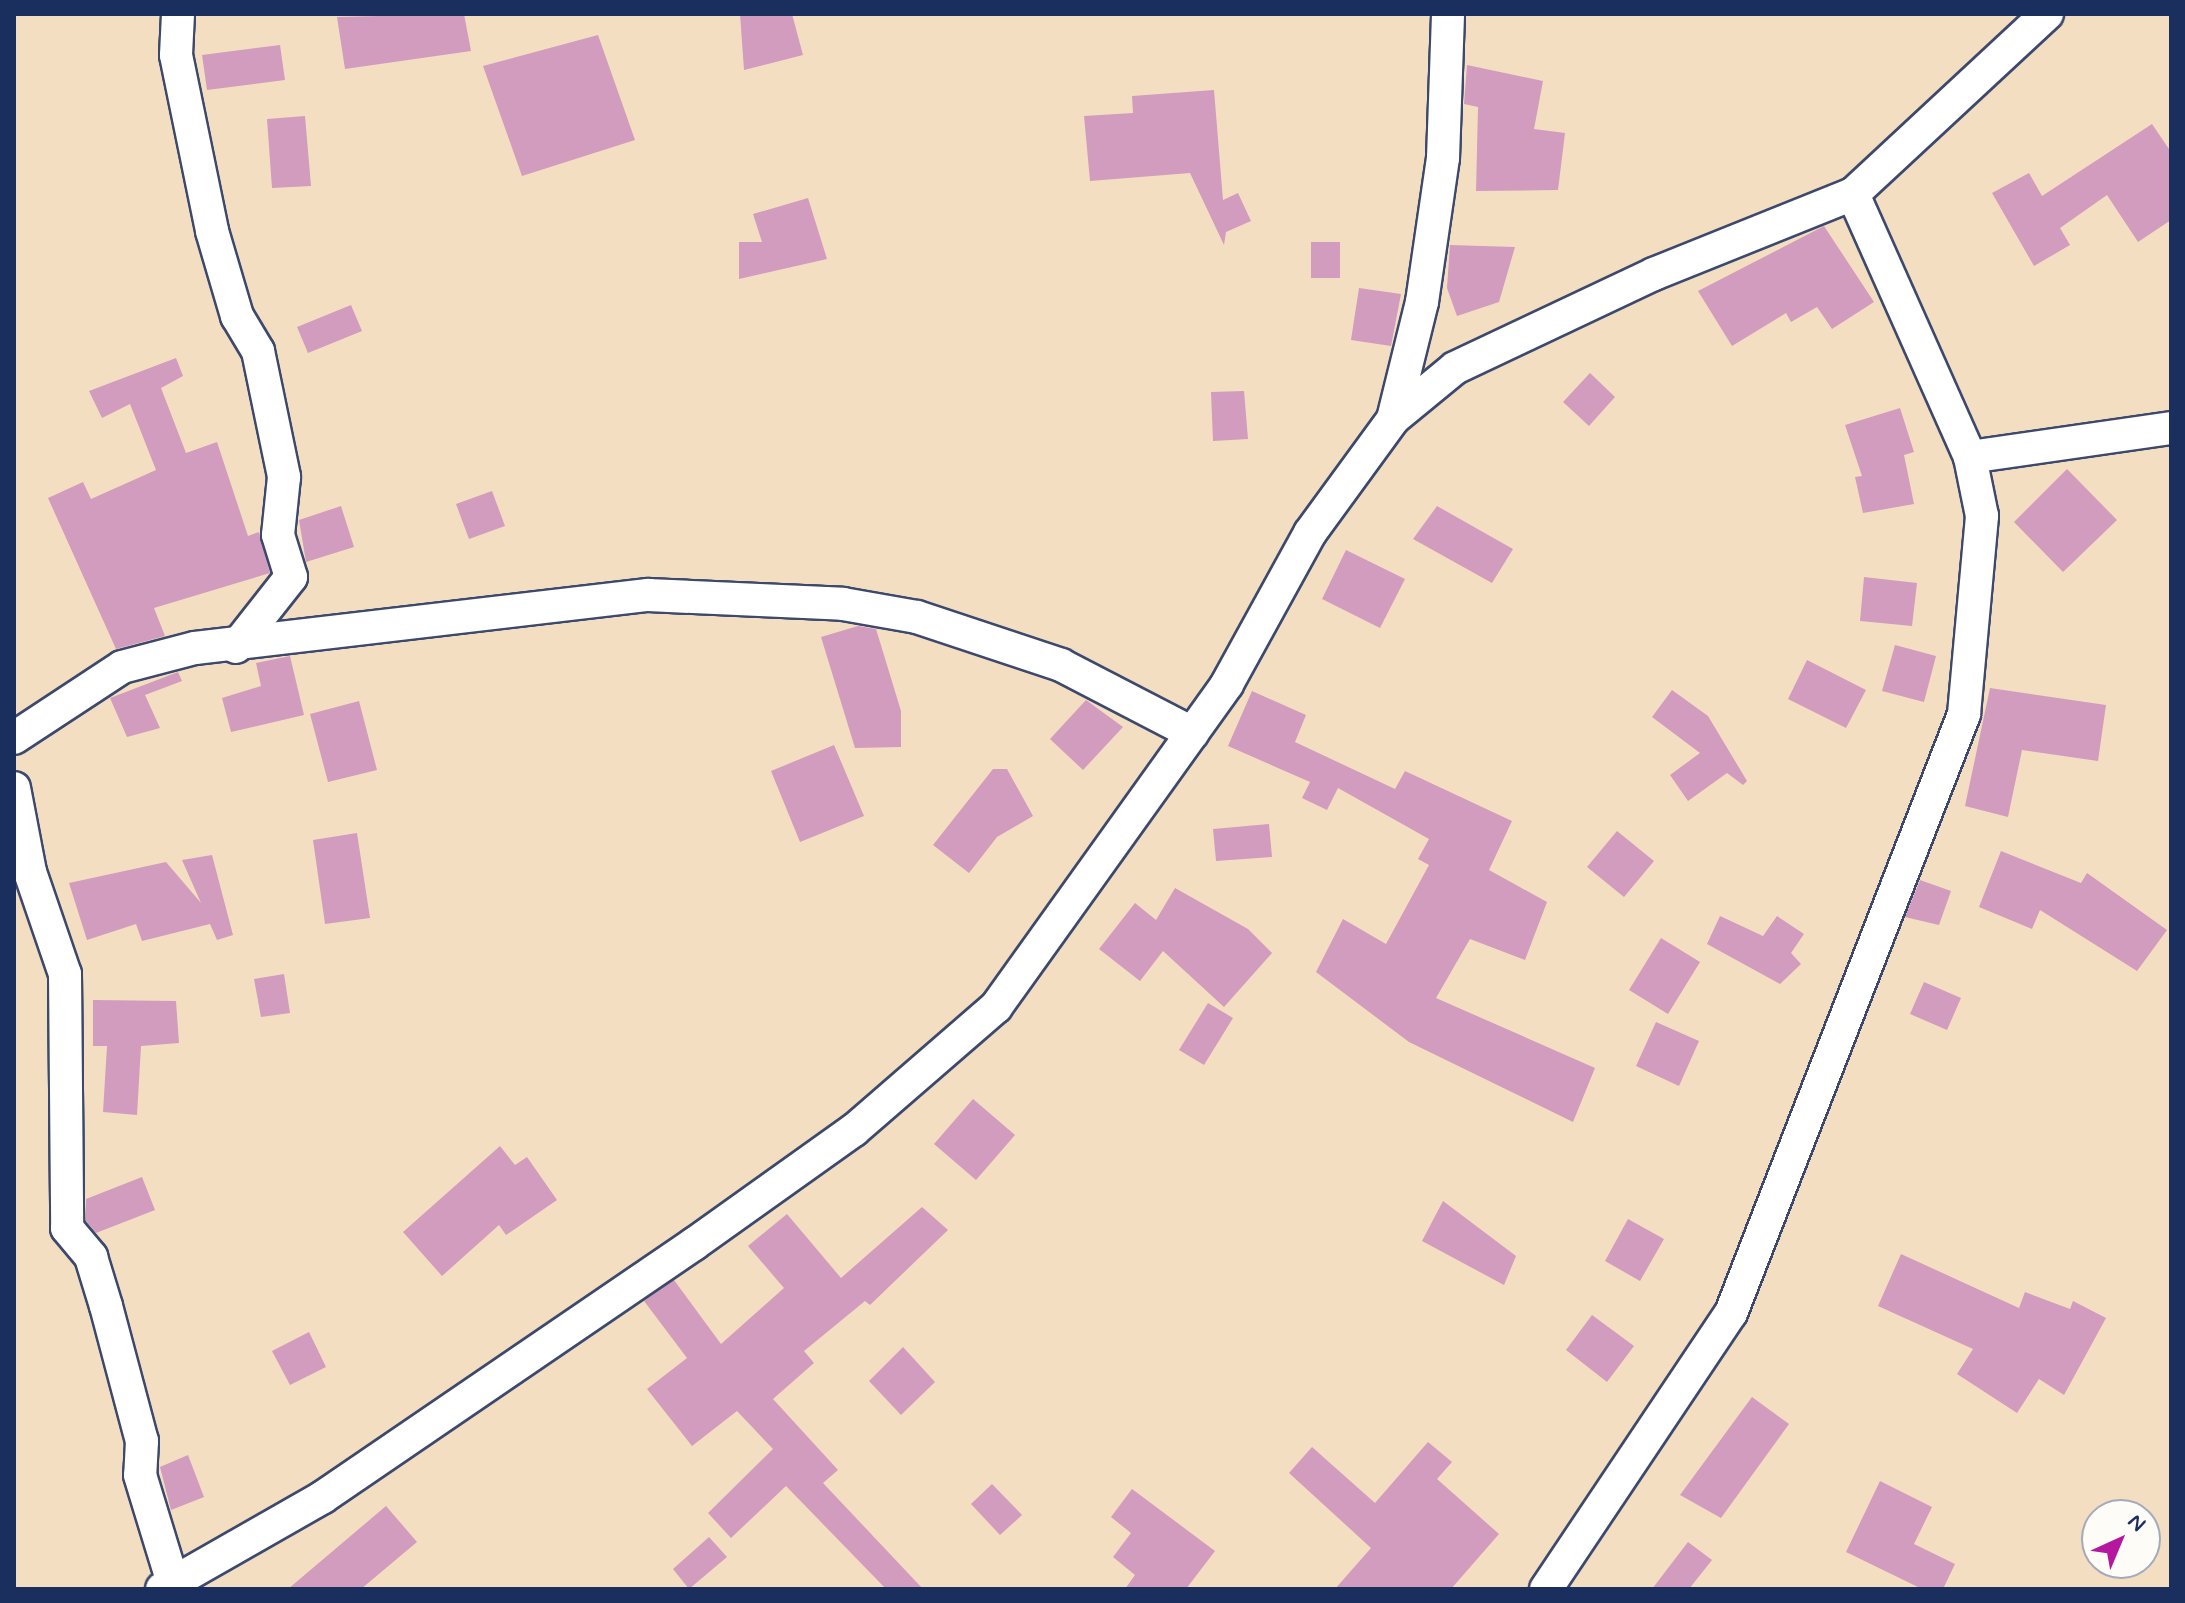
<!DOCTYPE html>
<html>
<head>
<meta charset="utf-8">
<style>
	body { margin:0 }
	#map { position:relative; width:2185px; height:1603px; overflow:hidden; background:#f4dec2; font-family:Mynerve,sans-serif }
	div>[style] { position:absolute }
	.building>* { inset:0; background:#d19cbd }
	.roads { filter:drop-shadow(2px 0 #3c496d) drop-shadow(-2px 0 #3c496d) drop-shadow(0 2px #3c496d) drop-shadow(0 -2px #3c496d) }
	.minor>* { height:32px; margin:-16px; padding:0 16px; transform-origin:16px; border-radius:16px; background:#fff }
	span { translate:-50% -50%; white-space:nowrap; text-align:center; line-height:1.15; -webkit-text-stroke:6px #fdfcf7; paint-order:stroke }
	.frame { position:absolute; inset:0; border:16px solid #1b2f5e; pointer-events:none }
	.north { position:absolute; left:2081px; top:1499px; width:80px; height:80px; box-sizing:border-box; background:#fdfcf7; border:2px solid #a3aaba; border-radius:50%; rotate:44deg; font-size:22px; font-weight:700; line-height:32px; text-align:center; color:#1b2f5e }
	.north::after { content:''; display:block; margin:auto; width:28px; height:36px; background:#b5179e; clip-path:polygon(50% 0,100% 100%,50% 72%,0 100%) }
</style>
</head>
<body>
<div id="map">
	<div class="building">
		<i style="clip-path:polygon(464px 14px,471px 51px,345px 69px,337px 17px)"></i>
		<i style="clip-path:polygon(740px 14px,792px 14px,803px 55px,744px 70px)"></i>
		<i style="clip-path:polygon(598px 35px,635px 140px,522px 176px,483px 66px)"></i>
		<i style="clip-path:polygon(280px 45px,285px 80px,207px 90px,202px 55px)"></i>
		<i style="clip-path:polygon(1467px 65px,1543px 81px,1534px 129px,1565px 133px,1558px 190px,1476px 191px,1478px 107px,1464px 104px)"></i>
		<i style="clip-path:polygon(1214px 90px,1223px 200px,1238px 193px,1251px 221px,1226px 232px,1224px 245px,1190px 173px,1090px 181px,1084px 116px,1133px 113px,1132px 96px)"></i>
		<i style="clip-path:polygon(305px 116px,311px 186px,272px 188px,267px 119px)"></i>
		<i style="clip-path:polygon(2152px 124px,2171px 152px,2171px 220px,2138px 242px,2107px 195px,2060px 228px,2070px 245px,2034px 266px,1992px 193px,2029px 173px,2042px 196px)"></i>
		<i style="clip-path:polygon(808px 198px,827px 259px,739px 279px,739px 242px,762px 242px,753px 214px)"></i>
		<i style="clip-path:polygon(1824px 226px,1874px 302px,1832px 329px,1817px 307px,1791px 322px,1786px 313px,1732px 346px,1698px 291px)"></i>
		<i style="clip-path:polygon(1311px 242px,1340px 242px,1340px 278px,1311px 278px)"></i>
		<i style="clip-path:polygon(1450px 245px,1515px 247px,1499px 302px,1457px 316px,1447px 288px)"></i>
		<i style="clip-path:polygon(1359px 288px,1401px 294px,1391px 346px,1351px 340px)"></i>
		<i style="clip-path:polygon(351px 305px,362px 331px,308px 353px,297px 327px)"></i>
		<i style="clip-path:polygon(176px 358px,183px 376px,161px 388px,186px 453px,217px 442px,248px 536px,259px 532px,270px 573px,154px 608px,165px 636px,116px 649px,48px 498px,83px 482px,91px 499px,156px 470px,130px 404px,102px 418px,89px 391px)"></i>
		<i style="clip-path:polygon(1590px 373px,1615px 397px,1589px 426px,1563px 402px)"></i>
		<i style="clip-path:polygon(1244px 391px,1248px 439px,1213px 441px,1211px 392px)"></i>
		<i style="clip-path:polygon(1900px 408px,1914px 452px,1904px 455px,1914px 504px,1863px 513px,1855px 477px,1862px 476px,1845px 425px)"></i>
		<i style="clip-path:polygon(2067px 469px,2117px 520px,2063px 572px,2014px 522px)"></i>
		<i style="clip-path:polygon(492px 491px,505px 526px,469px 539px,456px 504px)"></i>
		<i style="clip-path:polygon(341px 506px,354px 547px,306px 562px,299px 520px)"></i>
		<i style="clip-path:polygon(1437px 506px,1513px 549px,1492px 583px,1413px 539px)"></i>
		<i style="clip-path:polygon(1346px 550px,1405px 579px,1380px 628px,1322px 599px)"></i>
		<i style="clip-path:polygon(1864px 577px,1917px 583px,1912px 626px,1860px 621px)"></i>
		<i style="clip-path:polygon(858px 626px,876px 629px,901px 711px,901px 747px,855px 748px,821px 637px)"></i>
		<i style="clip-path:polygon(1895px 645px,1936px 656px,1924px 702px,1882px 691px)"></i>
		<i style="clip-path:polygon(290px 656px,304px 715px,231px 732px,222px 698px,261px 686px,256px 663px)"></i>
		<i style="clip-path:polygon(1807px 660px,1866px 690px,1846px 728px,1788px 699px)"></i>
		<i style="clip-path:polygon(178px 672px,182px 681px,145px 695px,160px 728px,127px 737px,110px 698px)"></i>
		<i style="clip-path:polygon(1990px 688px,2106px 705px,2098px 761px,2022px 750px,2008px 817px,1965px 806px)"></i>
		<i style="clip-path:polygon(1672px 690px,1708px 716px,1747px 781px,1743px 785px,1727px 773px,1688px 801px,1670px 775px,1700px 753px,1652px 717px)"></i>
		<i style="clip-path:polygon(1252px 691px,1306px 715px,1295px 742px,1395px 789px,1405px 771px,1512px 821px,1489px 870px,1547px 902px,1525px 960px,1470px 939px,1436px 998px,1595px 1068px,1573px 1122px,1409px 1042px,1316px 972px,1343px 919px,1386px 944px,1429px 865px,1418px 859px,1429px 839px,1338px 788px,1327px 810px,1302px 798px,1310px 782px,1228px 746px)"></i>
		<i style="clip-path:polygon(1086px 700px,1123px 727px,1083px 770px,1050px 739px)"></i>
		<i style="clip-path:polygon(359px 701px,377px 770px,328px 782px,310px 714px)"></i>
		<i style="clip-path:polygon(834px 745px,864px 816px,800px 842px,771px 771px)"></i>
		<i style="clip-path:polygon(993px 769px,1007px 769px,1033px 816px,997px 837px,969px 873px,933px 845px)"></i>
		<i style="clip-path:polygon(1269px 824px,1272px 857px,1216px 861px,1213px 829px)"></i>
		<i style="clip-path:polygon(1617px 831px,1654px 861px,1624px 897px,1587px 867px)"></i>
		<i style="clip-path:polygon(357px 833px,370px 918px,325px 924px,313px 840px)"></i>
		<i style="clip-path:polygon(2001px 851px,2081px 883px,2087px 873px,2167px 930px,2137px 971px,2040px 910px,2032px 929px,1979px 907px)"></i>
		<i style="clip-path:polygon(212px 855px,233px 935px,217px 940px,210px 924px,142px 941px,136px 924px,87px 940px,69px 883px,166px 862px,201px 903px,182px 860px)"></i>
		<i style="clip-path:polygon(1920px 880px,1951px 891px,1939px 925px,1905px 917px)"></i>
		<i style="clip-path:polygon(1175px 888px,1248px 929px,1272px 953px,1224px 1007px,1163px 951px,1140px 981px,1099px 949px,1135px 903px,1156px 920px)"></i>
		<i style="clip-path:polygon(1720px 916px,1763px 936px,1777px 916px,1804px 934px,1791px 953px,1801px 964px,1780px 984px,1707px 944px)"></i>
		<i style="clip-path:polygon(1661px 938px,1700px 962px,1668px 1014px,1629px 990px)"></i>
		<i style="clip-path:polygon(284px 974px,290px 1013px,261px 1017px,254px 979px)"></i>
		<i style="clip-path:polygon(1924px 982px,1961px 998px,1947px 1030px,1910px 1014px)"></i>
		<i style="clip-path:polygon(93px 1000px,176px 1001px,179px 1043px,141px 1046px,137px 1115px,103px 1112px,107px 1046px,93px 1046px)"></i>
		<i style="clip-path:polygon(1208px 1003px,1233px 1018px,1204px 1065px,1179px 1050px)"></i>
		<i style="clip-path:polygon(1656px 1022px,1699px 1041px,1679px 1086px,1636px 1066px)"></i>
		<i style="clip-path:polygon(973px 1099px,1015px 1135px,976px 1180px,934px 1144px)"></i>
		<i style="clip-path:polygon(500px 1146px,515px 1165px,527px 1157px,557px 1200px,506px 1235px,499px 1225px,442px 1276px,403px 1232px)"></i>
		<i style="clip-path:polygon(142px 1177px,155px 1210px,96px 1233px,86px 1221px,86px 1199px)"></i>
		<i style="clip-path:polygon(1443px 1201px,1516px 1256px,1504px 1285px,1422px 1241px)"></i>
		<i style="clip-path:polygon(922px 1207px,948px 1230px,870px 1305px,865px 1301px,804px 1351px,814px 1363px,773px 1399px,838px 1470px,823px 1483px,923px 1589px,886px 1589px,786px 1486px,731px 1538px,708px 1513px,773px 1449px,737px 1411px,692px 1446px,647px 1389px,687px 1358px,644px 1301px,674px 1280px,721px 1344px,784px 1288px,748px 1246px,787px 1214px,841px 1278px)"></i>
		<i style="clip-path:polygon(1628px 1219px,1664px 1239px,1640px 1281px,1605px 1261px)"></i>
		<i style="clip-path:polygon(1901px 1254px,2019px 1308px,2025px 1292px,2070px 1309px,2073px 1301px,2106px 1318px,2064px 1395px,2039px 1379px,2017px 1413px,1957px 1374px,1973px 1349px,1878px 1306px)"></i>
		<i style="clip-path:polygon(1592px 1315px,1634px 1346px,1607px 1382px,1566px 1350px)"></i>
		<i style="clip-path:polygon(309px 1332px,326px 1367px,290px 1385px,272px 1351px)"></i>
		<i style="clip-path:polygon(903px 1347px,935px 1382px,901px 1415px,869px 1381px)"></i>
		<i style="clip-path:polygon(1752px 1397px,1789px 1424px,1721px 1518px,1680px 1495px)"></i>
		<i style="clip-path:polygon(1428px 1442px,1452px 1462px,1437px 1479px,1499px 1534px,1451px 1589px,1335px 1589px,1371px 1548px,1289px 1473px,1312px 1447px,1375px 1503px)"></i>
		<i style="clip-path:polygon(188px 1455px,204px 1497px,171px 1510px,160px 1467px)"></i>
		<i style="clip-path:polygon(1880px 1481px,1932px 1507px,1914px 1544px,1955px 1564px,1943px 1589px,1922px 1589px,1846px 1552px)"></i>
		<i style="clip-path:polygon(992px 1484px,1022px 1515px,1000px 1535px,971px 1504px)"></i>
		<i style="clip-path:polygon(1132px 1489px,1215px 1551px,1186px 1589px,1125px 1589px,1135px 1575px,1113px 1557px,1131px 1533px,1111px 1517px)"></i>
		<i style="clip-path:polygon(386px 1506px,417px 1542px,361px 1589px,288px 1589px)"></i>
		<i style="clip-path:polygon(709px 1537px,727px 1557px,689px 1589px,673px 1569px)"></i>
		<i style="clip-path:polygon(1688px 1542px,1712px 1560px,1689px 1589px,1652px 1589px)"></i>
	</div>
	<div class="roads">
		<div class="minor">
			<i style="left:178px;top:14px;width:41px;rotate:92.8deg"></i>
			<i style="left:176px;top:55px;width:180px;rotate:78.4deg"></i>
			<i style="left:212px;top:231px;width:89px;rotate:73.6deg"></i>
			<i style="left:237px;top:316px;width:41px;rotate:59deg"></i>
			<i style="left:258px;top:351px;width:129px;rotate:78.3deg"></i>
			<i style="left:284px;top:477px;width:58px;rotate:95.9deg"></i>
			<i style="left:278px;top:535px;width:44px;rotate:72.8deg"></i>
			<i style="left:291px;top:577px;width:89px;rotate:128.2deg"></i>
			<i style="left:1393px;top:419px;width:121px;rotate:-76.1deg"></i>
			<i style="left:1422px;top:302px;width:146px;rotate:-81.7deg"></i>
			<i style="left:1443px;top:158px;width:144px;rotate:-88deg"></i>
			<i style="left:1970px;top:457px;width:203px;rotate:-8.2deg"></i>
			<i style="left:14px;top:738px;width:129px;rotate:-33.3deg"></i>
			<i style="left:122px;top:667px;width:75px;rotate:-14.6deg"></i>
			<i style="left:195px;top:648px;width:456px;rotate:-6.7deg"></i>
			<i style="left:648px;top:595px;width:195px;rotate:2.6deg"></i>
			<i style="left:843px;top:604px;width:75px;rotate:10deg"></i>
			<i style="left:917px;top:617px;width:152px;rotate:18.4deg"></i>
			<i style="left:1061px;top:665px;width:148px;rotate:27.4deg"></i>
			<i style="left:14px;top:788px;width:86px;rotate:79.2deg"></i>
			<i style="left:30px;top:872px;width:108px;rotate:71.1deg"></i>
			<i style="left:65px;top:974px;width:254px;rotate:89.5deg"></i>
			<i style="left:67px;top:1228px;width:38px;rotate:50deg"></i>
			<i style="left:91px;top:1257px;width:51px;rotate:73deg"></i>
			<i style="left:106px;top:1306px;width:140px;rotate:75.1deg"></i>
			<i style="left:142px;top:1441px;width:34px;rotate:93deg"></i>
			<i style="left:140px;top:1475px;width:113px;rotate:73deg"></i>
			<i style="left:162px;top:1589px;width:185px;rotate:-29.7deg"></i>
			<i style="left:323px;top:1497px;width:449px;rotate:-34.3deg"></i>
			<i style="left:694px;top:1244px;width:196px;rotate:-35.5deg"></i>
			<i style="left:854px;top:1130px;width:188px;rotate:-40.9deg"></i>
			<i style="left:996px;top:1007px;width:397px;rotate:-54.4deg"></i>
			<i style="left:1227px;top:684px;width:172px;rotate:-61.2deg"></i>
			<i style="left:1310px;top:533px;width:141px;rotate:-53.9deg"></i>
			<i style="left:1393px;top:419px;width:80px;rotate:-39.4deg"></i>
			<i style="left:1455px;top:368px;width:220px;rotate:-25.3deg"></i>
			<i style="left:1654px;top:274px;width:214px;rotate:-21.9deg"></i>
			<i style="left:1853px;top:194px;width:265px;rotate:-42.9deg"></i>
			<i style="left:1546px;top:1589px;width:332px;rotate:-56.2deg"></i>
			<i style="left:1731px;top:1313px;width:643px;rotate:-68.74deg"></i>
			<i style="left:1964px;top:714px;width:199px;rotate:-84.8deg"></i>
			<i style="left:1982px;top:516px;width:60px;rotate:-101.5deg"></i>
			<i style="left:1970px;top:457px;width:288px;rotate:-114deg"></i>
		</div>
	</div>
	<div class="frame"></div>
	<div class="north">N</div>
</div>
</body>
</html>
